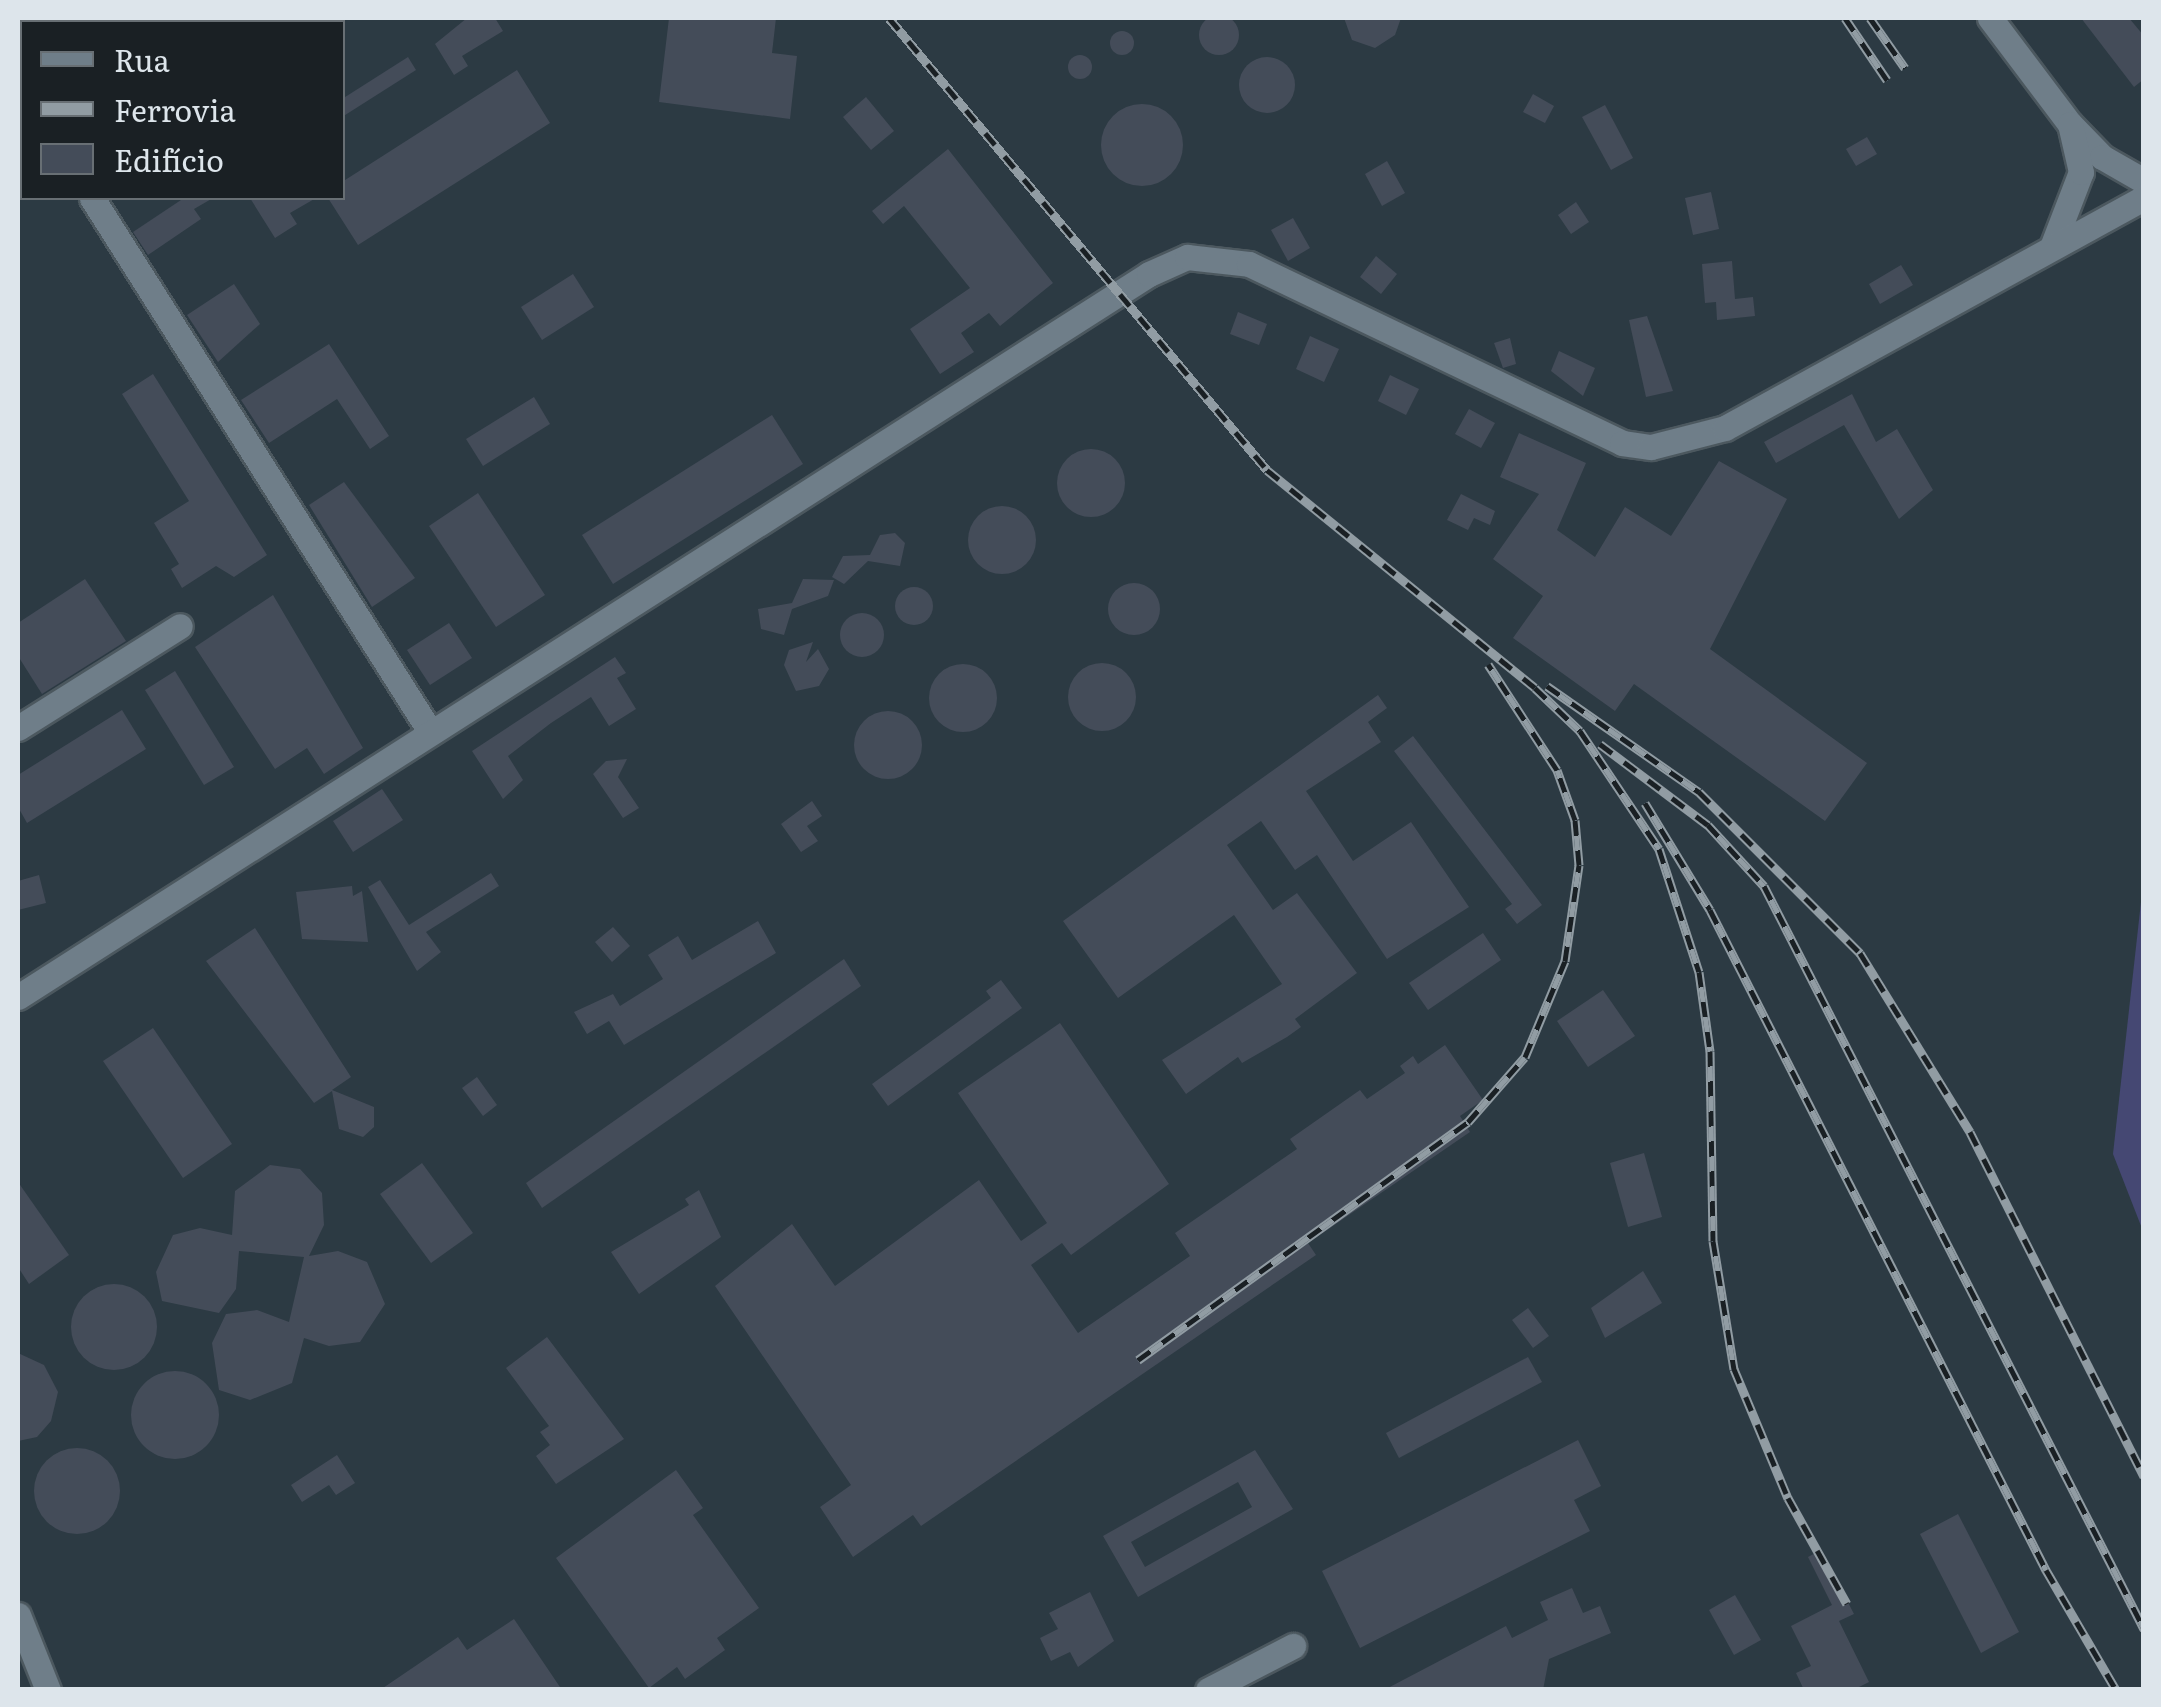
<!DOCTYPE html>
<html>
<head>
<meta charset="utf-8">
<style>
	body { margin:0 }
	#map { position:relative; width:2161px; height:1707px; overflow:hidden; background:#2c3a43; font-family:Literata,serif }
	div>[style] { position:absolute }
	.green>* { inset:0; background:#454873 }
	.building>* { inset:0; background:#444c59 }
	.round { border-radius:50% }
	.roads { filter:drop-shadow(2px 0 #4c585f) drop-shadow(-2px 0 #4c585f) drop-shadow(0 2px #4c585f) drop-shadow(0 -2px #4c585f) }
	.minor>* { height:25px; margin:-12.5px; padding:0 12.5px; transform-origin:12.5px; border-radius:12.5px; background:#6f7e89 }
	.rail>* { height:9px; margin-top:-4.5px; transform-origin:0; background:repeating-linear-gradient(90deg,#1a2024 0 15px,#919ca3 0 30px); box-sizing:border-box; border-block:2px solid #919ca3 }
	span { translate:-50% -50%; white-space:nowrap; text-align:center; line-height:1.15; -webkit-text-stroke:9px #1a2024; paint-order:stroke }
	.frame { position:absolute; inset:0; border:20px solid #dde5eb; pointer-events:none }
	.legend { position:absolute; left:20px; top:20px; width:325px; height:180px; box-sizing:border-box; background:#1a2024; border:2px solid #686f74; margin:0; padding:12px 18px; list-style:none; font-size:30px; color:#dde5eb }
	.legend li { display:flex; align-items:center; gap:20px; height:50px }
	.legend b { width:50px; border:2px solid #686f74 }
</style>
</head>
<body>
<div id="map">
	<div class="green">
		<i style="clip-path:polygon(2143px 884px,2144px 1231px,2143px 1231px,2113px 1154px)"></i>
	</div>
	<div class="building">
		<i class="round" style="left:1199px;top:15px;width:40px;height:40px"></i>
		<i style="clip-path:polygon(467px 18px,495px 18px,503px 31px,462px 56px,468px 66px,454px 75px,435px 44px)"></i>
		<i style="clip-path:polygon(669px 18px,776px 18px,772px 53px,797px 56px,790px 119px,659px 102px)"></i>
		<i style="clip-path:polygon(1344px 18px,1401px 18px,1395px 35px,1375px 48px,1352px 40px)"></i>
		<i style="clip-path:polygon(2081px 18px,2129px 18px,2144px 36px,2144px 79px,2134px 87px)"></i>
		<i class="round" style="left:1110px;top:31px;width:24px;height:24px"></i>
		<i class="round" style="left:1068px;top:55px;width:24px;height:24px"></i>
		<i class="round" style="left:1239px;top:57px;width:56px;height:56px"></i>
		<i style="clip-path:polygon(408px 57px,416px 70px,342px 117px,342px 99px)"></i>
		<i style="clip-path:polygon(517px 70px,550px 123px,358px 245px,328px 198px,342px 198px,342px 182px)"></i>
		<i style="clip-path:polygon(1533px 94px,1554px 106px,1545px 123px,1523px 112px)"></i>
		<i style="clip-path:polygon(866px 97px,894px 131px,871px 150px,843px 117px)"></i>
		<i class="round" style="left:1101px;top:104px;width:82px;height:82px"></i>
		<i style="clip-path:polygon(1605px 105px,1633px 158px,1611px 170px,1582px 117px)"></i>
		<i style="clip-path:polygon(1867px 137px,1877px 154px,1856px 166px,1846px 149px)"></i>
		<i style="clip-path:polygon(948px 149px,1053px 283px,1000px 326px,989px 313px,961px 333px,974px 352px,940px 374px,910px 329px,970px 288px,904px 206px,883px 224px,872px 211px)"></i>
		<i style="clip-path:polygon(1387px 161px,1405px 193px,1382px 206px,1365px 174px)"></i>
		<i style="clip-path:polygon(1711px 192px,1719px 229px,1693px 235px,1685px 198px)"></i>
		<i style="clip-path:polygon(184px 198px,213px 198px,194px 209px,201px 219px,148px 255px,133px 232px)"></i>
		<i style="clip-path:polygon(250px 198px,316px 198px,290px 213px,297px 224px,275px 238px)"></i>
		<i style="clip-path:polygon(1576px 202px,1589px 222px,1571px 234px,1558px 215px)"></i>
		<i style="clip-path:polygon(1293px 218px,1310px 248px,1288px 261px,1271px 230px)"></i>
		<i style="clip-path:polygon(1376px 256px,1397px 274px,1381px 294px,1360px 277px)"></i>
		<i style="clip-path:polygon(1732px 261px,1735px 299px,1753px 297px,1755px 316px,1717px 320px,1716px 302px,1705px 303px,1702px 264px)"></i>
		<i style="clip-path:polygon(1901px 265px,1913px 285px,1880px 304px,1869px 284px)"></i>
		<i style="clip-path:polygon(573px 274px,594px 307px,542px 340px,521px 307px)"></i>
		<i style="clip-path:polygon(234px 284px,260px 324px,218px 362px,187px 315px)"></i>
		<i style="clip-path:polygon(1238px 312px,1267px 324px,1259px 345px,1230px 334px)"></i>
		<i style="clip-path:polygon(1647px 316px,1673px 391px,1646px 397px,1629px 320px)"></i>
		<i style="clip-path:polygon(1310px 336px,1339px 349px,1324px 382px,1296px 369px)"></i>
		<i style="clip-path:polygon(1510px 338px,1516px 364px,1503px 368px,1494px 343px)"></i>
		<i style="clip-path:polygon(329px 344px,389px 436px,370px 449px,337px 399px,269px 443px,241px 400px)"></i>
		<i style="clip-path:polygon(1559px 351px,1595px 368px,1583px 396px,1551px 371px)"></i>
		<i style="clip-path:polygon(153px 374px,267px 555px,234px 577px,216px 566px,182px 588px,171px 569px,179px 564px,154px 523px,189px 501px,122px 394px)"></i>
		<i style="clip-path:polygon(1390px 375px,1419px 389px,1406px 415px,1378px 401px)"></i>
		<i style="clip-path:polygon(1852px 394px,1876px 442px,1897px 429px,1933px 490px,1899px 519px,1844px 425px,1776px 463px,1764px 442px)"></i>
		<i style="clip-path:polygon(534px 397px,550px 424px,483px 466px,466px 439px)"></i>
		<i style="clip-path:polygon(1469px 409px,1495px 423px,1481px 448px,1455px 434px)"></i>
		<i style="clip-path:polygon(772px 415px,803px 464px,613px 584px,582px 535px)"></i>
		<i style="clip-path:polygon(1519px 433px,1586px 463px,1557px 530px,1595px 557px,1625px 507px,1671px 536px,1719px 461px,1787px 499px,1710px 649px,1867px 763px,1825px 821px,1634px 684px,1615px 711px,1513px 638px,1543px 596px,1493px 559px,1539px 494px,1500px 477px)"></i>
		<i class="round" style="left:1057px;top:449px;width:68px;height:68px"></i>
		<i style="clip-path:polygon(344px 482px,415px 578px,372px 607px,309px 505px)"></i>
		<i style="clip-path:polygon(478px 493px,545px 595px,496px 627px,429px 526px)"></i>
		<i style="clip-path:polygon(1461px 494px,1495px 511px,1490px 525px,1474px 518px,1468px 530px,1447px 520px)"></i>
		<i class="round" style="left:968px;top:506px;width:68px;height:68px"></i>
		<i style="clip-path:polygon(895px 533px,905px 543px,900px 566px,868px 561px,844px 584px,832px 577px,843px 556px,870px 555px,880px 535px)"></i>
		<i style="clip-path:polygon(85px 579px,126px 641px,42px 694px,18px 656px,18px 623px)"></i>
		<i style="clip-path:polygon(803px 579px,834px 580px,828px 596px,792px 609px,784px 635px,761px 629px,758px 609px,792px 603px)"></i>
		<i class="round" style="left:1108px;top:583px;width:52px;height:52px"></i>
		<i class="round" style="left:895px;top:587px;width:38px;height:38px"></i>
		<i style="clip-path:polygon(273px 595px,363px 748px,324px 774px,307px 748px,275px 769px,195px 647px)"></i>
		<i class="round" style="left:840px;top:613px;width:44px;height:44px"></i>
		<i style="clip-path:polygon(449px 623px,472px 658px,430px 685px,407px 650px)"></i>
		<i style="clip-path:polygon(813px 642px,806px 662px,818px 649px,829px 669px,819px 686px,796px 691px,784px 665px,789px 650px)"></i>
		<i style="clip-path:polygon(615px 657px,626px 673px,617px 678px,636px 709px,609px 726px,591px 697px,551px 723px,508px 756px,523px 780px,503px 799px,472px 751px)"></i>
		<i class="round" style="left:1068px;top:663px;width:68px;height:68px"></i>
		<i class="round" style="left:929px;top:664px;width:68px;height:68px"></i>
		<i style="clip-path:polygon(175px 671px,234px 767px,204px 785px,145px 690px)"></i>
		<i style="clip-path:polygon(1378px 695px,1387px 708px,1368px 722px,1381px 742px,1306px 791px,1353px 861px,1411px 822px,1469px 907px,1387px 959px,1317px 855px,1295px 870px,1261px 821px,1227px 845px,1273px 910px,1297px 893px,1357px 973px,1295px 1019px,1301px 1027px,1287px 1037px,1242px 1063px,1238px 1057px,1186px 1094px,1162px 1060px,1282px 984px,1234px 915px,1118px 998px,1063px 921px)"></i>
		<i style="clip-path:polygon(122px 710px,146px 749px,27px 823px,18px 807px,18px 775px)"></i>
		<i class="round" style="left:854px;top:711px;width:68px;height:68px"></i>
		<i style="clip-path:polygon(1413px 736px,1542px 905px,1517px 924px,1505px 909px,1512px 904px,1394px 751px)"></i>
		<i style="clip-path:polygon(627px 759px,618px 777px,639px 808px,623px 818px,593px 774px,606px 761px)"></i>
		<i style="clip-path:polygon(382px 789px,403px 820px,353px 852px,333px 821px)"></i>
		<i style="clip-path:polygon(812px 801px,822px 816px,807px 826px,818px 841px,801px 852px,781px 824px)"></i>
		<i style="clip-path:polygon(491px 873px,499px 886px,426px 932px,441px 952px,417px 971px,368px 887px,380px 880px,409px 925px)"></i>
		<i style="clip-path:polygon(39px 875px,46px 903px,18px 910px,18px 881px)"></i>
		<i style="clip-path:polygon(352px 886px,353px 896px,362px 891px,368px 942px,302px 939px,296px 892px)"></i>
		<i style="clip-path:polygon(758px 921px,776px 953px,624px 1045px,609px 1021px,587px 1034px,574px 1012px,613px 994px,620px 1006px,663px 979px,648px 955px,678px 936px,692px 960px)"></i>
		<i style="clip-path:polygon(613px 927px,630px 946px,612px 962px,595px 942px)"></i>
		<i style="clip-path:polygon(255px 928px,351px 1077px,332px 1090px,374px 1107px,374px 1127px,363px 1137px,339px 1129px,332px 1091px,314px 1103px,206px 961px)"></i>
		<i style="clip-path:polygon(1483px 933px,1501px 960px,1428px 1010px,1409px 983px)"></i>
		<i style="clip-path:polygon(844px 959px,861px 986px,542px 1208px,526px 1183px)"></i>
		<i style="clip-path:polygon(1001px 980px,1022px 1008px,888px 1106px,872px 1084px,991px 998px,986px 991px)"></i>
		<i style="clip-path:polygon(1603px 990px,1635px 1036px,1588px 1067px,1557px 1021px)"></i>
		<i style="clip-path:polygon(1060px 1023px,1169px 1184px,1071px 1255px,1062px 1243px,1031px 1265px,1078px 1333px,1190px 1256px,1175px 1233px,1297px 1149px,1290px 1139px,1360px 1090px,1367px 1099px,1405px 1073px,1400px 1066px,1413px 1056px,1418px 1064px,1445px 1045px,1483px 1100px,1460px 1116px,1470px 1132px,1308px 1243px,1316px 1255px,921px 1526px,913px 1515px,853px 1557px,820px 1507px,851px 1485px,715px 1286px,792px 1224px,835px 1286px,979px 1180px,1021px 1241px,1047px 1223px,958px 1093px)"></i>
		<i style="clip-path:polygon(153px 1028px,232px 1144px,183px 1178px,103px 1061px)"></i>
		<i style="clip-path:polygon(477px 1077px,497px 1105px,483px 1116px,462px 1088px)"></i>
		<i style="clip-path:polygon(1644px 1153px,1662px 1217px,1628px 1227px,1610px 1163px)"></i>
		<i style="clip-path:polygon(422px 1163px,473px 1233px,431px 1263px,380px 1194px)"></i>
		<i style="clip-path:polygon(270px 1165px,300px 1169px,322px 1193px,324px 1225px,309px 1256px,338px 1251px,367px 1262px,385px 1304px,360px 1342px,329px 1346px,304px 1338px,292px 1383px,250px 1400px,219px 1390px,212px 1343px,226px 1314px,257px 1310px,289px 1322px,304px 1257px,239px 1251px,236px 1289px,219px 1313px,162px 1301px,156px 1272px,173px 1235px,200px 1228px,232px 1235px,235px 1191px)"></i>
		<i style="clip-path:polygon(18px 1182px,69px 1255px,29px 1284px,18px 1267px)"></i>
		<i style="clip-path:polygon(699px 1190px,721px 1237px,639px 1294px,611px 1252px,689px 1205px,685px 1199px)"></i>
		<i style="clip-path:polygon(1643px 1271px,1662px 1303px,1605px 1338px,1591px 1308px)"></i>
		<i class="round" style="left:71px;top:1284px;width:86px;height:86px"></i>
		<i style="clip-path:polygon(1528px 1308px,1549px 1336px,1533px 1348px,1512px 1320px)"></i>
		<i style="clip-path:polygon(547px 1337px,624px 1439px,556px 1484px,536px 1456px,550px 1445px,540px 1432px,549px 1426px,506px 1368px)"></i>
		<i style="clip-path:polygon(18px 1353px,44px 1365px,58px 1392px,51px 1421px,37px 1437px,18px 1441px)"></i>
		<i style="clip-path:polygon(1528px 1357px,1542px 1382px,1399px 1458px,1386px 1433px)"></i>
		<i class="round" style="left:131px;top:1371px;width:88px;height:88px"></i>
		<i style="clip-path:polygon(1578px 1440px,1601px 1486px,1574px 1500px,1590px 1531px,1360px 1648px,1322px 1571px)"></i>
		<i class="round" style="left:34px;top:1448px;width:86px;height:86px"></i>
		<i style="clip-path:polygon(evenodd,1255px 1450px,1293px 1509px,1138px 1597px,1103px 1536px,1255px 1450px,1238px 1482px,1252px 1507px,1145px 1567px,1131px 1542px,1238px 1482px)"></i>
		<i style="clip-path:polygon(337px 1455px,355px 1483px,336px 1495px,329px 1485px,302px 1502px,291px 1485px)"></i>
		<i style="clip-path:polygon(676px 1470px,703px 1508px,693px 1515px,759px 1608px,717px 1638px,725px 1650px,685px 1679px,677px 1667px,649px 1688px,556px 1558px)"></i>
		<i style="clip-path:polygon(1958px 1514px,2019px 1632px,1981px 1653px,1920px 1534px)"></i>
		<i style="clip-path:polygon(1821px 1550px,1854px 1614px,1839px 1621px,1869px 1682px,1853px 1690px,1804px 1690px,1796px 1673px,1811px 1666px,1791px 1626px,1832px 1605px,1808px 1557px)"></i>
		<i style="clip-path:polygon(1572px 1588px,1583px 1613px,1600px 1606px,1611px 1633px,1549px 1659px,1543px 1690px,1384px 1690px,1506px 1626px,1512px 1638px,1548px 1620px,1540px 1602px)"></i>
		<i style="clip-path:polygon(1090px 1592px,1114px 1641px,1078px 1667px,1070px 1652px,1051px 1661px,1040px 1638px,1058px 1629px,1049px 1613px)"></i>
		<i style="clip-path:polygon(1735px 1595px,1761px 1640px,1734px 1655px,1709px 1610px)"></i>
		<i style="clip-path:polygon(514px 1619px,562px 1690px,380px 1690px,458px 1637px,467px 1650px)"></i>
	</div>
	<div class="roads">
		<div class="minor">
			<i style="left:1990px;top:18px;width:133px;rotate:53deg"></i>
			<i style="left:2070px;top:124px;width:46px;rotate:45.9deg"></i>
			<i style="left:2102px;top:157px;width:48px;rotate:29.7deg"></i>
			<i style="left:18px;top:80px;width:9px;rotate:63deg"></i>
			<i style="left:92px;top:198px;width:633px;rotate:57.64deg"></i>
			<i style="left:2052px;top:247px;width:80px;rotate:-68.9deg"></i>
			<i style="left:2081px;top:172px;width:49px;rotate:-102.9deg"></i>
			<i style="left:18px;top:728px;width:191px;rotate:-32.2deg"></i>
			<i style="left:18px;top:997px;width:1342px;rotate:-32.59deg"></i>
			<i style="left:1149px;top:274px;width:42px;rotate:-24.1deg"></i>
			<i style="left:1187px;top:257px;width:62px;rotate:6.4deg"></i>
			<i style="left:1249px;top:264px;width:414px;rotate:25.6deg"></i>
			<i style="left:1622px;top:443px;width:29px;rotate:8deg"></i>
			<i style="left:1651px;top:447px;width:76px;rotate:-14.4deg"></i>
			<i style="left:1725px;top:428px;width:478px;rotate:-28.8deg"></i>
			<i style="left:18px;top:1615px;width:81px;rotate:68.2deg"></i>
			<i style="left:1208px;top:1690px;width:96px;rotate:-27.4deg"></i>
		</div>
	</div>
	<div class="rail">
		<i style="left:889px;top:18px;width:589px;rotate:50.09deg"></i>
		<i style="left:1267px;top:470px;width:345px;rotate:39.1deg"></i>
		<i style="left:1535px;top:688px;width:62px;rotate:43.7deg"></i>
		<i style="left:1580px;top:731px;width:142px;rotate:56.2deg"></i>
		<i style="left:1659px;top:849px;width:129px;rotate:72deg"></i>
		<i style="left:1699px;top:972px;width:80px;rotate:82.1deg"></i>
		<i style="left:1710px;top:1051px;width:190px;rotate:89.1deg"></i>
		<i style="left:1713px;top:1241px;width:130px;rotate:80.7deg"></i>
		<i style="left:1734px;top:1369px;width:140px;rotate:67.3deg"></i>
		<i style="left:1788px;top:1498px;width:121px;rotate:60.9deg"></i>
		<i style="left:1845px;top:18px;width:75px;rotate:55.9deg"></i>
		<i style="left:1870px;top:18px;width:61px;rotate:55deg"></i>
		<i style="left:1547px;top:686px;width:185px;rotate:34.9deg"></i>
		<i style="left:1699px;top:792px;width:228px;rotate:45deg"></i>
		<i style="left:1860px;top:953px;width:210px;rotate:58.4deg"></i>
		<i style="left:1970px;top:1132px;width:386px;rotate:63.2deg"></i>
		<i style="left:1600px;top:744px;width:135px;rotate:36.9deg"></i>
		<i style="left:1708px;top:825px;width:83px;rotate:47.4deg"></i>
		<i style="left:1764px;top:886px;width:835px;rotate:62.91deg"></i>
		<i style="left:1645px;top:803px;width:125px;rotate:58.7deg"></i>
		<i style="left:1710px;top:910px;width:741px;rotate:63.02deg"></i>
		<i style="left:2046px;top:1570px;width:139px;rotate:59.7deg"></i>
		<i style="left:1138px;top:1360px;width:407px;rotate:-35.8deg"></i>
		<i style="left:1468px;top:1122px;width:86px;rotate:-48.8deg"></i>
		<i style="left:1525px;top:1057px;width:104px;rotate:-67.4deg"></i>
		<i style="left:1565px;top:961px;width:97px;rotate:-81.7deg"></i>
		<i style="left:1579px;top:865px;width:45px;rotate:-95.1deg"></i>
		<i style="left:1575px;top:820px;width:53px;rotate:-109.8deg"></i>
		<i style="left:1557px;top:770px;width:126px;rotate:-123.1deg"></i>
	</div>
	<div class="frame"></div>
	<ul class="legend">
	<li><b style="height:12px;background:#6f7e89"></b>Rua</li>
	<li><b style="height:12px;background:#919ca3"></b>Ferrovia</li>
	<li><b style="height:28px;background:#444c59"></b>Edifício</li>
	</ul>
</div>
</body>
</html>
